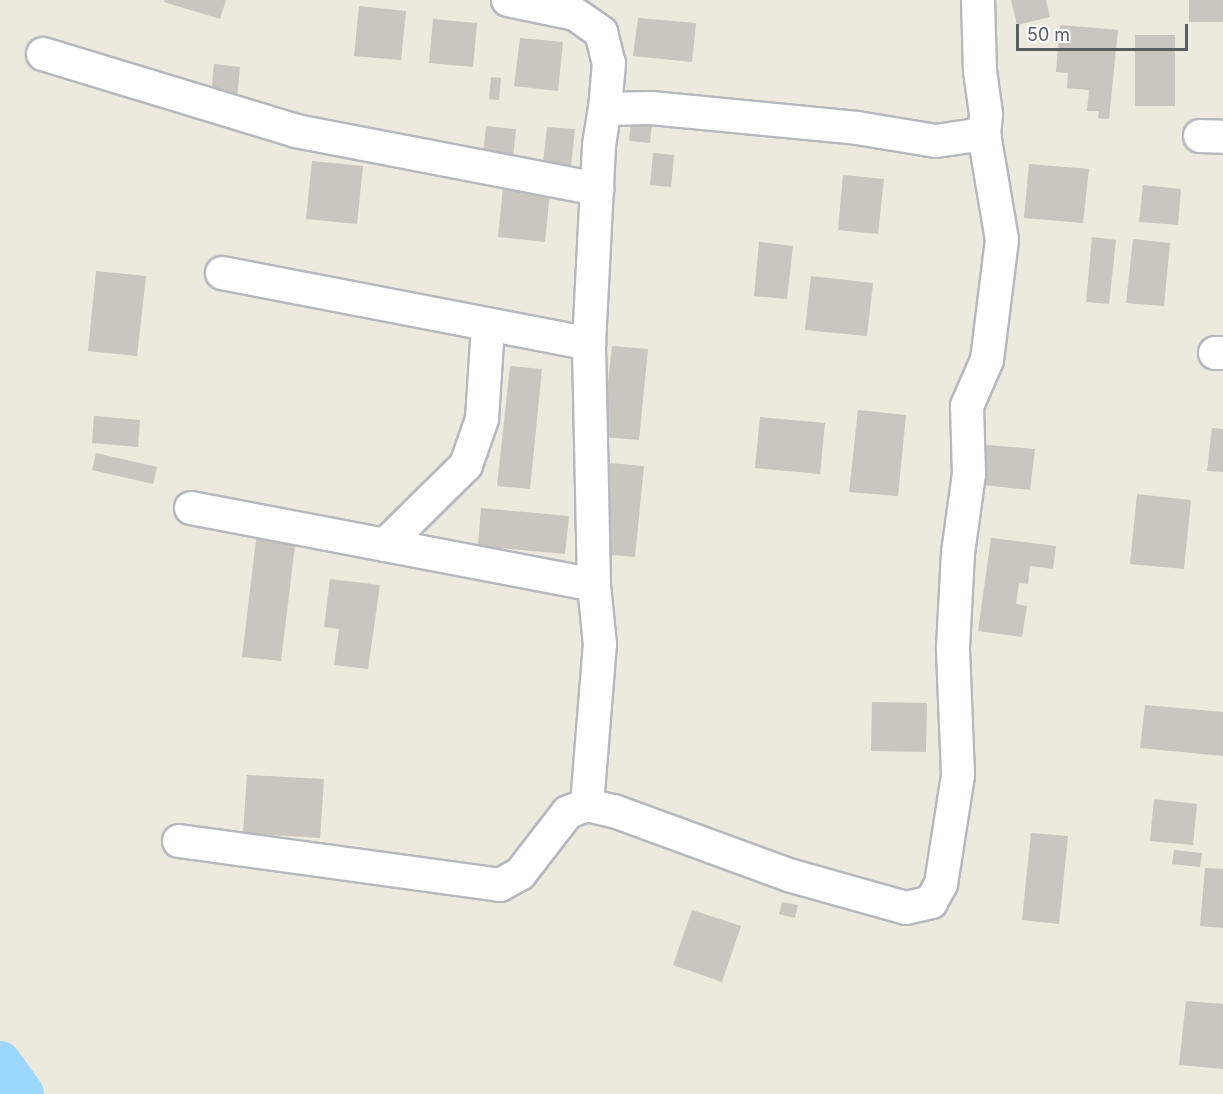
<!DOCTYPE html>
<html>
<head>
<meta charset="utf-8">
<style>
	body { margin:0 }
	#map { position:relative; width:1223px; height:1094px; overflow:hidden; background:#ece9df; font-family:Inter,sans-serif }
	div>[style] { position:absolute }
	.river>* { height:42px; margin:-21px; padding:0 21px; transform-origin:21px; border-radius:21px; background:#9cd7ff }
	.building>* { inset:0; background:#c9c5bf }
	.roads { filter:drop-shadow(2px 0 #b5b8bd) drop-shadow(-2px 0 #b5b8bd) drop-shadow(0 2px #b5b8bd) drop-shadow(0 -2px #b5b8bd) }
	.minor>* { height:32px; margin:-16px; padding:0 16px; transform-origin:16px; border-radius:16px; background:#fff }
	span { translate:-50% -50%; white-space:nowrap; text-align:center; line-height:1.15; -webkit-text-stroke:6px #fff; paint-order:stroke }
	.scale { position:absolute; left:1016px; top:24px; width:172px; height:27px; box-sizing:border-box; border:3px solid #585d61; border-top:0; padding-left:8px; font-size:18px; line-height:21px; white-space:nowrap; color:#585d61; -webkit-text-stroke:4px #fff; paint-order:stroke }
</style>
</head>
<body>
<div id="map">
	<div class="river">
		<i style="left:0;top:1062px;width:39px;rotate:54deg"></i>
	</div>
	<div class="building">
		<i style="clip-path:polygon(164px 0,226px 0,220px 19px,164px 2px)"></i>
		<i style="clip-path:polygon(1011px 0,1046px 0,1050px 17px,1017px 25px)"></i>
		<i style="clip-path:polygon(1189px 0,1223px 0,1223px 22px,1189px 22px)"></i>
		<i style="clip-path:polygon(359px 6px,406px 11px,401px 60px,354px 56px)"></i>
		<i style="clip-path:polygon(638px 18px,696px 23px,692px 62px,633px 56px)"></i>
		<i style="clip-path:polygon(433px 19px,477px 23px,473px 67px,429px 63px)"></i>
		<i style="clip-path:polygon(1060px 25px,1118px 30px,1109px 119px,1098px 118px,1099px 111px,1087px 111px,1089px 90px,1067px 88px,1068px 73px,1056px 72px)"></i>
		<i style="clip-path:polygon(1135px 35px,1175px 35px,1175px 106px,1135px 106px)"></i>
		<i style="clip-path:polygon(520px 38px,563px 42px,558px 91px,514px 86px)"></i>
		<i style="clip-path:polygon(214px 64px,240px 67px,237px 98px,211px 95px)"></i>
		<i style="clip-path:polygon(491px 77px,501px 78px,499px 100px,489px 99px)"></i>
		<i style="clip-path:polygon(631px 121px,652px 123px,650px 143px,629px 141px)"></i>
		<i style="clip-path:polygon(486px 126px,516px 129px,513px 158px,483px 155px)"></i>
		<i style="clip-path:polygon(547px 127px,575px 129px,570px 175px,542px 172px)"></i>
		<i style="clip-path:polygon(653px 153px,674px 155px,671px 187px,650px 185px)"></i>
		<i style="clip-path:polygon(312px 161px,363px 166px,357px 224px,306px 219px)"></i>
		<i style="clip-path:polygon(1029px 164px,1089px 169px,1083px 223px,1024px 218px)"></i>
		<i style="clip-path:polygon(843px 175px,884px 179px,878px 234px,838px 230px)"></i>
		<i style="clip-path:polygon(1143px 185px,1181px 189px,1178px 225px,1139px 222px)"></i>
		<i style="clip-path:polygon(503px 188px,550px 192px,545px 242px,498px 237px)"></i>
		<i style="clip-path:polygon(1092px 237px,1116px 240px,1109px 304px,1086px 302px)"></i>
		<i style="clip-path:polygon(1133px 239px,1170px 243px,1164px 306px,1126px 303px)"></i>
		<i style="clip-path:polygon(759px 242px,793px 246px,787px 299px,754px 296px)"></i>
		<i style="clip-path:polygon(96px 271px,146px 276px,137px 356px,88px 351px)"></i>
		<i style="clip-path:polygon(811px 276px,873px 283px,867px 336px,805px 330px)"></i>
		<i style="clip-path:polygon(612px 346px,648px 349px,639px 440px,602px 437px)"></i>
		<i style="clip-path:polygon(510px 366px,542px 369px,530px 489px,497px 486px)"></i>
		<i style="clip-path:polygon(858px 410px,906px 415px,898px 496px,849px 492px)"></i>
		<i style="clip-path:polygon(94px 416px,140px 420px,138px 447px,92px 443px)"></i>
		<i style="clip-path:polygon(760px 417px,825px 423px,820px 474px,755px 468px)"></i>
		<i style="clip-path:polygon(1212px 428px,1223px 429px,1223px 472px,1207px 471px)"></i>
		<i style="clip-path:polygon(986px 445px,1035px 449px,1030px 490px,982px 485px)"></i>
		<i style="clip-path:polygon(96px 453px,157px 467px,153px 484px,92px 470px)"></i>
		<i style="clip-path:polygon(609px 463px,644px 466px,635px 557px,600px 554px)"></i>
		<i style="clip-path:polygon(1137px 494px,1191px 500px,1184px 569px,1130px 564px)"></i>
		<i style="clip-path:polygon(481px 508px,569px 516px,565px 554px,478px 546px)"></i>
		<i style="clip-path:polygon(257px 532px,296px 537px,281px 661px,242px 657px)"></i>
		<i style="clip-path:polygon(991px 538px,1056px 546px,1053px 569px,1030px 566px,1028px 584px,1019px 583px,1016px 604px,1027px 606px,1022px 637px,978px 631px)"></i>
		<i style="clip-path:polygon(330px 579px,380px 585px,368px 669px,334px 665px,339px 629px,324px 627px)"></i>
		<i style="clip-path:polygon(872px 702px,927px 703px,926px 752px,871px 751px)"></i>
		<i style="clip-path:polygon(1145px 705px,1223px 712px,1223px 756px,1140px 748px)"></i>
		<i style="clip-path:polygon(247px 775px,324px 779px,320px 838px,243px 833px)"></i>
		<i style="clip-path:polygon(1154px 799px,1197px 804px,1193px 845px,1150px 841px)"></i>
		<i style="clip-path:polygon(1031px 833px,1068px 836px,1059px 924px,1022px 920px)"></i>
		<i style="clip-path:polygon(1174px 850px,1202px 853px,1200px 867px,1172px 864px)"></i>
		<i style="clip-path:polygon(1205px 868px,1223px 869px,1223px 928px,1200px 926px)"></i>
		<i style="clip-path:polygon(782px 902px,798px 905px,795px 918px,779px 914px)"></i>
		<i style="clip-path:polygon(692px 910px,741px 926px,722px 982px,673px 965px)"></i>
		<i style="clip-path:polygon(1186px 1001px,1223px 1004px,1223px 1069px,1179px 1065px)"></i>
	</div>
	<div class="roads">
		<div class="minor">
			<i style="left:508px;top:0;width:68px;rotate:11.8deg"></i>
			<i style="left:575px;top:14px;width:32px;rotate:35deg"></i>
			<i style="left:601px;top:32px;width:32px;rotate:76deg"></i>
			<i style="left:609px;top:63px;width:46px;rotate:95deg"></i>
			<i style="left:43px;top:54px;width:264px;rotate:16.9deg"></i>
			<i style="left:296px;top:131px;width:307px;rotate:10.9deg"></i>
			<i style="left:1200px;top:136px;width:23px;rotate:2deg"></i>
			<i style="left:222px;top:273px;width:374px;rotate:10.9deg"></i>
			<i style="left:1215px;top:353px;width:8px"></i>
			<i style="left:191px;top:508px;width:410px;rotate:10.8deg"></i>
			<i style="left:594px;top:585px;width:241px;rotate:-91.2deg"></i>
			<i style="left:589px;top:344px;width:199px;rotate:-87.1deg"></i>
			<i style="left:599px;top:145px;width:36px;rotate:-81deg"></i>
			<i style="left:605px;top:109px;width:46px;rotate:-1.2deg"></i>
			<i style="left:651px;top:108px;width:207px;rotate:5.5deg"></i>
			<i style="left:857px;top:128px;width:80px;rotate:9.3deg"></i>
			<i style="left:936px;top:141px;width:49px;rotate:-8.3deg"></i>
			<i style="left:984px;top:134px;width:20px;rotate:-84deg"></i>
			<i style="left:986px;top:114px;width:43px;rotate:-97.9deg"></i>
			<i style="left:980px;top:71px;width:71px;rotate:-91.6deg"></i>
			<i style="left:385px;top:545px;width:114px;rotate:-44.6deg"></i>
			<i style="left:466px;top:465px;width:49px;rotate:-70.8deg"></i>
			<i style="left:482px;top:419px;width:94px;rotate:-86.3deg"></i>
			<i style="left:587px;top:805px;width:161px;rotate:-85.4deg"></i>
			<i style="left:600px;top:645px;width:60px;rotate:-95.7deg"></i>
			<i style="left:179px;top:841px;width:324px;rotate:7.8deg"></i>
			<i style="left:500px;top:885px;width:23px;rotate:-29deg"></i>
			<i style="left:520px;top:874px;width:78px;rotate:-52.3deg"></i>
			<i style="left:568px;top:812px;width:20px;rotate:-20deg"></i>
			<i style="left:587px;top:805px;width:28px;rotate:13deg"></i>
			<i style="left:614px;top:811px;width:189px;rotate:20.1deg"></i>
			<i style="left:792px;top:876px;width:118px;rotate:15.7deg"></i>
			<i style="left:906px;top:908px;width:26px;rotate:-13deg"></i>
			<i style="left:931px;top:902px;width:21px;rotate:-61deg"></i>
			<i style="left:941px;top:884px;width:110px;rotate:-81.1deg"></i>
			<i style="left:958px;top:775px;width:127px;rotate:-92.3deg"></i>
			<i style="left:953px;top:648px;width:95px;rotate:-87deg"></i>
			<i style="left:958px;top:553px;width:80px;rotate:-82.1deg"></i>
			<i style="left:969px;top:474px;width:68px;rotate:-91.7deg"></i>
			<i style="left:967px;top:406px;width:50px;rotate:-66.5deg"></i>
			<i style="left:987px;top:360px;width:121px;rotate:-82.9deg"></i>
			<i style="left:1002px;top:240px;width:108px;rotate:-99.6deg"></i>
		</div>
	</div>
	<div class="scale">50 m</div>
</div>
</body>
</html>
